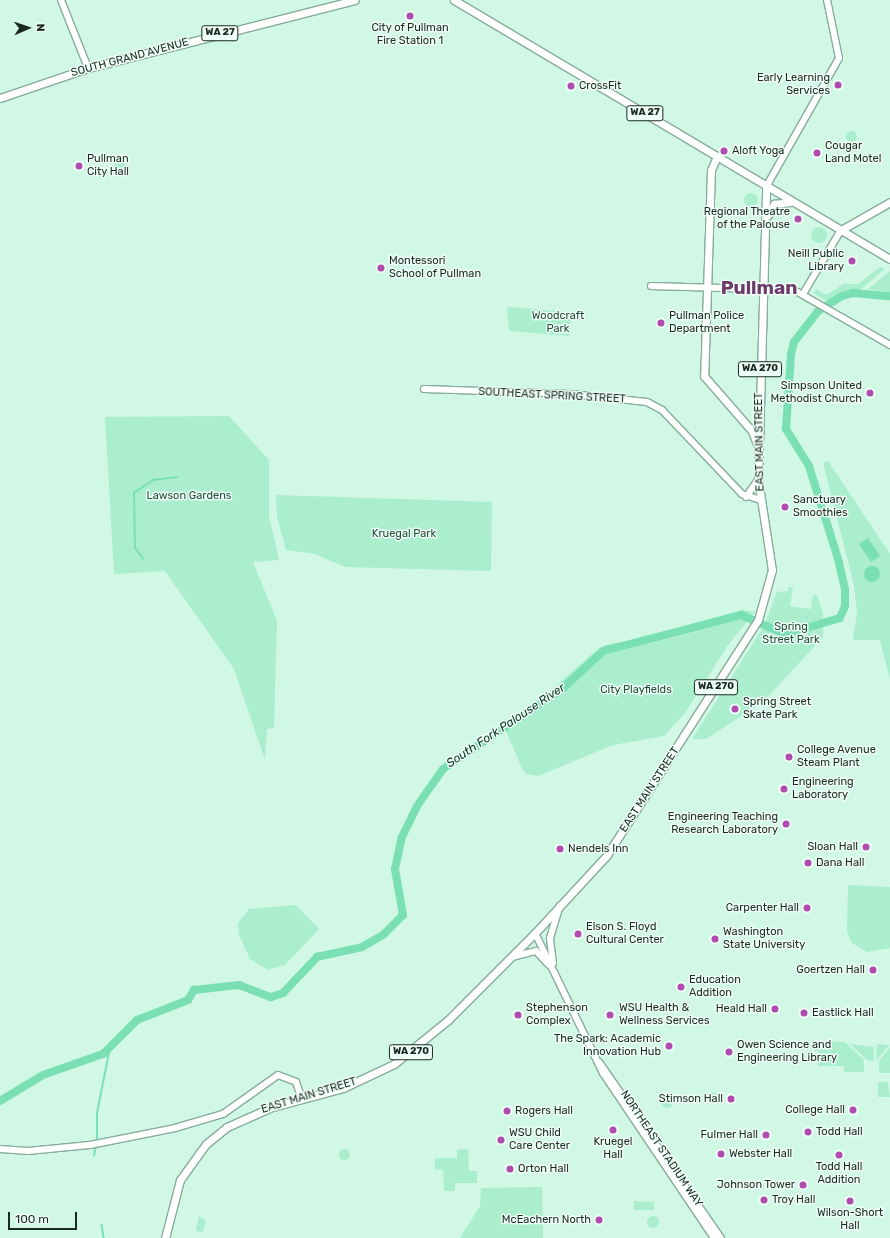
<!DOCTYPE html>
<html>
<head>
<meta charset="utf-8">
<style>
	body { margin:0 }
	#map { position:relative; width:890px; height:1238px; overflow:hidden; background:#d0f8e4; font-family:Rubik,sans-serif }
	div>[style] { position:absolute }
	.green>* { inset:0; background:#aaeece }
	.round { border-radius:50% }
	.water>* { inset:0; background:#7ae0b4 }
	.stream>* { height:1.5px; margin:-0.75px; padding:0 0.75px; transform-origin:0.75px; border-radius:0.75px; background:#7ae0b4 }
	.river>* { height:8px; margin:-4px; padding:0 4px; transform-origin:4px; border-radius:4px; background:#7ae0b4 }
	.roads { filter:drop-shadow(1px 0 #86ac9a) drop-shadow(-1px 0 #86ac9a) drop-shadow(0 1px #86ac9a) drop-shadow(0 -1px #86ac9a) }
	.secondary>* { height:6px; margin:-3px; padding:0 3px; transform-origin:3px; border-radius:3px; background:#fff }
	.primary>* { height:7px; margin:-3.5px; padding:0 3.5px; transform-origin:3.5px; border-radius:3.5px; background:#fff }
	.dots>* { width:11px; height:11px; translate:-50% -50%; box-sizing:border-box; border:2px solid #effef6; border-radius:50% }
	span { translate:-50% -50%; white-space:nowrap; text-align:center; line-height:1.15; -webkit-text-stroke:3px #effef6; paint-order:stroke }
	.shield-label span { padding:1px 3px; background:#effef6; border:1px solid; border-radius:3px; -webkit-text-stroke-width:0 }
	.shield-label { font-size:10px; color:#1a2922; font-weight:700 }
	.poi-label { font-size:11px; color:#1a2922 }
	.right { translate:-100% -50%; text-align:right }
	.left { translate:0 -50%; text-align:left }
	.street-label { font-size:11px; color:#1a2922 }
	.park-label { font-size:11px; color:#234e3c }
	.water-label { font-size:12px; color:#043423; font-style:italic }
	.town-label { font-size:19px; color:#6d3a6c; font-weight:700 }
	.north { position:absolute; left:8px; top:8px; width:40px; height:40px; -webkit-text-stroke:3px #effef6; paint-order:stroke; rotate:88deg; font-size:11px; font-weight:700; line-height:16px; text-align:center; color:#1a2922 }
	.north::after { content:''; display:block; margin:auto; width:14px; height:18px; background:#1a2922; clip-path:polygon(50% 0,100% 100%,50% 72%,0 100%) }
	.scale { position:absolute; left:8px; top:1212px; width:69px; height:18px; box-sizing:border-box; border:2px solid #1a2922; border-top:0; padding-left:5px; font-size:12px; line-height:14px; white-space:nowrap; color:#1a2922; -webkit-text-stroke:3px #effef6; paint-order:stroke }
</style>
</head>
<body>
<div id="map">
	<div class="green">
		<i class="round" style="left:845.5px;top:130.5px;width:11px;height:11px"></i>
		<i class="round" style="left:114px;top:160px;width:12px;height:12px"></i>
		<i class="round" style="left:744px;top:193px;width:14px;height:14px"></i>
		<i class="round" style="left:811px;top:227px;width:16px;height:16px"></i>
		<i style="clip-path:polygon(880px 267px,885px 269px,860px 290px,848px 290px,829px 302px,813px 293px,816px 289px,827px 295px,843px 284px,858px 284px)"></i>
		<i style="clip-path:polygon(890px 271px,890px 293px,868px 289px)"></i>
		<i style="clip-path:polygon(507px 307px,571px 312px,569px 336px,509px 331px)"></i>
		<i style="clip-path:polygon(229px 416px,269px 460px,269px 516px,279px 560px,253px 562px,277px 621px,274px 728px,267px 729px,265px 760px,234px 669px,165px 571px,114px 574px,105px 417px)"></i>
		<i style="clip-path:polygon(828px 461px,890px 554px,890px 680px,880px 640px,853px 640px,857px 612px,854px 585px,823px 463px)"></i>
		<i style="clip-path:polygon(276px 495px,492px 502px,491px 571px,346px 567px,314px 554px,286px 550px,277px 517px)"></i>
		<i style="clip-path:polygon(788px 587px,793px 587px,790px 606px,811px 609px,813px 595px,817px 595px,823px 613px,823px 637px,763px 702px,706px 739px,692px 739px,764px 626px,777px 592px,788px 591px)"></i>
		<i style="clip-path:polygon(742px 610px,755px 612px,728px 645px,685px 713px,664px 736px,613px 745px,538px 776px,526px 774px,522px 768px,502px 722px,540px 700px,593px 653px,605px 645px,648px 637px)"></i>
		<i style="clip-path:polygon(848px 885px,890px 887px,890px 948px,867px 952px,852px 943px,847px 932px)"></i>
		<i style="clip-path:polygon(296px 905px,319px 929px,285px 965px,268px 970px,250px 959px,239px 935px,238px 923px,249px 909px)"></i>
		<i style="clip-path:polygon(819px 1041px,845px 1042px,864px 1060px,864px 1072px,844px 1072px,844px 1066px,818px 1066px,819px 1051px,814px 1051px)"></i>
		<i style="clip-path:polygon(850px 1044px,874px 1047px,874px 1061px,867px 1060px)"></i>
		<i style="clip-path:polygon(877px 1044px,889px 1045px,876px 1061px)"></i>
		<i style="clip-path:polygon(890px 1047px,890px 1073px,879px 1073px,879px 1061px)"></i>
		<i style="clip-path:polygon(887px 1079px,890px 1097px,878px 1097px,878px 1082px,887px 1082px)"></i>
		<i class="round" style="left:706.5px;top:1091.5px;width:11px;height:11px"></i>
		<i class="round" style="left:661px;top:1096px;width:12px;height:12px"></i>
		<i class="round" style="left:338.5px;top:1148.5px;width:11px;height:11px"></i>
		<i style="clip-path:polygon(468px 1149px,469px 1171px,477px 1171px,477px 1183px,455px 1183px,455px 1191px,444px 1191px,443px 1170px,435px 1170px,435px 1158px,457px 1158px,457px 1150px)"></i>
		<i style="clip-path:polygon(542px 1187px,543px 1238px,460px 1238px,480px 1206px,481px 1188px)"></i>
		<i style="clip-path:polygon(634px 1201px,654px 1202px,654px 1210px,634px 1210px)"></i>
		<i style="clip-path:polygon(199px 1216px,206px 1221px,203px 1232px,196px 1231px)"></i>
		<i class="round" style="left:647px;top:1216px;width:12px;height:12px"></i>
	</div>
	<div class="water">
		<i style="clip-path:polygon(868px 538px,880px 556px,871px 562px,859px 544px)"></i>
		<i class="round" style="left:864px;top:566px;width:16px;height:16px"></i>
	</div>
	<div class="stream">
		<i style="left:143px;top:559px;width:14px;rotate:-126deg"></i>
		<i style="left:135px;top:548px;width:55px;rotate:-91deg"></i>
		<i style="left:134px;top:493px;width:23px;rotate:-34deg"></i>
		<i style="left:153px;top:480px;width:24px;rotate:-7deg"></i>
		<i style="left:97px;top:1142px;width:29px;rotate:-90deg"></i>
		<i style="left:97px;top:1113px;width:66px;rotate:-78.7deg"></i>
		<i style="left:94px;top:1156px;width:10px;rotate:-79deg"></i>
		<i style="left:102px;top:1225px;width:13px;rotate:81deg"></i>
	</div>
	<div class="river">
		<i style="left:0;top:1101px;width:50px;rotate:-31.2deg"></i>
		<i style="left:43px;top:1075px;width:64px;rotate:-19.3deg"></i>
		<i style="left:103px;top:1054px;width:48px;rotate:-45deg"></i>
		<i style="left:137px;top:1020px;width:55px;rotate:-21.4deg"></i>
		<i style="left:188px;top:1000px;width:12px;rotate:-59deg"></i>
		<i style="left:194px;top:990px;width:45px;rotate:-6.3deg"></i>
		<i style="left:239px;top:985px;width:34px;rotate:21deg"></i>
		<i style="left:271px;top:997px;width:13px;rotate:-18deg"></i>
		<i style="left:283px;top:993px;width:50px;rotate:-46.6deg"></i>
		<i style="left:317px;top:957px;width:46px;rotate:-12.5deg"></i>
		<i style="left:362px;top:947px;width:24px;rotate:-30deg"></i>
		<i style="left:383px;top:935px;width:28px;rotate:-45deg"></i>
		<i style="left:403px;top:915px;width:47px;rotate:-99.9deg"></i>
		<i style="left:395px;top:869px;width:33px;rotate:-78deg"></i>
		<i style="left:402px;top:837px;width:34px;rotate:-64deg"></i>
		<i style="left:417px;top:806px;width:45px;rotate:-54.9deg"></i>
		<i style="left:443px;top:769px;width:143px;rotate:-33.9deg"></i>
		<i style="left:562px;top:689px;width:56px;rotate:-42.8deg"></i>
		<i style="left:603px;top:651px;width:143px;rotate:-14.6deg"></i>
		<i style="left:741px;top:615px;width:48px;rotate:23.4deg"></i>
		<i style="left:785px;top:634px;width:57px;rotate:-16.2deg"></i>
		<i style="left:840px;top:618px;width:13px;rotate:-67deg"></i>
		<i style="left:845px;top:606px;width:17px;rotate:-90deg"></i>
		<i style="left:845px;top:589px;width:28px;rotate:-103deg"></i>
		<i style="left:839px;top:562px;width:101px;rotate:-107.4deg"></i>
		<i style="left:809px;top:466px;width:44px;rotate:-121.9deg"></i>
		<i style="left:786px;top:429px;width:75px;rotate:-86.2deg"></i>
		<i style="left:791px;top:354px;width:12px;rotate:-76deg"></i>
		<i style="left:794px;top:342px;width:39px;rotate:-52deg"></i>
		<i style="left:818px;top:311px;width:28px;rotate:-32deg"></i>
		<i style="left:842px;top:296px;width:11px;rotate:-15deg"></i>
		<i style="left:853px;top:293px;width:37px;rotate:5deg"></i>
	</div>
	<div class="roads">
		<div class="secondary">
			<i style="left:61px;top:0;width:73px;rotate:68.3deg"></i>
			<i style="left:766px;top:187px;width:148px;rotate:-60.5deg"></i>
			<i style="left:839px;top:58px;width:59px;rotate:-101.7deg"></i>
			<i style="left:651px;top:286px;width:143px;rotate:1.6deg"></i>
			<i style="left:794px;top:290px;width:111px;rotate:29.8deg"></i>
			<i style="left:803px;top:294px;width:74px;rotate:-59.3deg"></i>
			<i style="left:424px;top:389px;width:147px;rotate:1.9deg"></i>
			<i style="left:571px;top:394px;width:76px;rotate:6deg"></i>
			<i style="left:647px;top:402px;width:17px;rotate:28deg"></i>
			<i style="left:662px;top:410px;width:116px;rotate:46.4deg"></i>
			<i style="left:742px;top:494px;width:20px;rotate:18deg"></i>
			<i style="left:746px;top:497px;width:21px;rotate:-55deg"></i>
			<i style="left:535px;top:933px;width:156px;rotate:64.1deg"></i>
			<i style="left:603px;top:1073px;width:199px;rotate:56.1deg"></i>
			<i style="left:512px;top:957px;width:25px;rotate:-14deg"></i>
			<i style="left:536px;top:951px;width:19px;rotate:47deg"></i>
			<i style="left:553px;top:963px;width:25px;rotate:-97deg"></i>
			<i style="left:550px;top:938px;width:34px;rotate:-73deg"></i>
			<i style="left:599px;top:1062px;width:214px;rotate:55.3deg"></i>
			<i style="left:0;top:1149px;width:28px;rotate:4deg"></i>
			<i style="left:28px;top:1151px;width:62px;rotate:-5.5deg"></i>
			<i style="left:90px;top:1145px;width:87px;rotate:-11.3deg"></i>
			<i style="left:175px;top:1128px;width:50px;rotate:-16.3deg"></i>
			<i style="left:223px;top:1114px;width:67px;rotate:-35.3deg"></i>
			<i style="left:278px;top:1075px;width:19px;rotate:21deg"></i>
			<i style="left:296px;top:1082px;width:18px;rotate:71deg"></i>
		</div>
		<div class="primary">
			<i style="left:454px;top:0;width:507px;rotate:30.71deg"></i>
			<i style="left:0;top:98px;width:93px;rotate:-18.8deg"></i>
			<i style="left:88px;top:68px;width:275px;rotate:-14.3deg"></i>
			<i style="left:717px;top:156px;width:15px;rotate:113deg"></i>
			<i style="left:711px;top:170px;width:206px;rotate:91.9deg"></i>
			<i style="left:704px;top:376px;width:73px;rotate:48.9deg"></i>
			<i style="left:752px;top:431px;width:14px;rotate:69deg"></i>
			<i style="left:768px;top:215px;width:13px;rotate:-61deg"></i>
			<i style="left:774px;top:204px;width:16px;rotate:-7deg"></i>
			<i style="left:841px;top:230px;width:56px;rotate:-29.7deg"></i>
			<i style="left:165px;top:1238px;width:60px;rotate:-75.5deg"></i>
			<i style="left:180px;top:1180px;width:44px;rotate:-54.2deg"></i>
			<i style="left:206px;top:1144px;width:27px;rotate:-39deg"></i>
			<i style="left:227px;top:1127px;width:49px;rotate:-24deg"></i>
			<i style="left:272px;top:1107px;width:73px;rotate:-15deg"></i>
			<i style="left:343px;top:1088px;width:56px;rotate:-25.2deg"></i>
			<i style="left:394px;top:1064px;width:70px;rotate:-39.2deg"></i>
			<i style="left:448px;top:1020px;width:123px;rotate:-45deg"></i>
			<i style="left:535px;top:933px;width:106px;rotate:-47.3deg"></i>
			<i style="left:607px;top:855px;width:279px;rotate:-57.3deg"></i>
			<i style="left:758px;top:620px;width:52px;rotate:-74.4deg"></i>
			<i style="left:772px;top:570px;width:91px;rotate:-98.8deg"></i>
			<i style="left:758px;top:480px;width:293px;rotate:-88.4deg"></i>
		</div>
	</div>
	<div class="dots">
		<i style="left:410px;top:16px;background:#b04bb0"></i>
		<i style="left:838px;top:85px;background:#b04bb0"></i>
		<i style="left:571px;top:86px;background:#b04bb0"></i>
		<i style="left:724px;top:151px;background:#b04bb0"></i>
		<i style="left:817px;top:153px;background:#b04bb0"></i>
		<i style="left:79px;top:166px;background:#b04bb0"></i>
		<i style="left:798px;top:219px;background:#b04bb0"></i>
		<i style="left:852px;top:261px;background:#b04bb0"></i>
		<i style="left:381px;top:268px;background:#b04bb0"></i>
		<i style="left:661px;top:323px;background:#b04bb0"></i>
		<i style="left:870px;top:393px;background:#b04bb0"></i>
		<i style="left:785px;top:507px;background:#b04bb0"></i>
		<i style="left:735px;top:709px;background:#b04bb0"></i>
		<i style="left:789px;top:757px;background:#b04bb0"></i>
		<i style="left:784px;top:789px;background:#b04bb0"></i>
		<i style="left:786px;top:824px;background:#b04bb0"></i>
		<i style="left:866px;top:847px;background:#b04bb0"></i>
		<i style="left:560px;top:849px;background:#b04bb0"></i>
		<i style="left:808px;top:863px;background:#b04bb0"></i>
		<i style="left:807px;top:908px;background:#b04bb0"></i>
		<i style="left:578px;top:934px;background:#b04bb0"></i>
		<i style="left:715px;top:939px;background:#b04bb0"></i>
		<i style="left:873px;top:970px;background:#b04bb0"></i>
		<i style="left:681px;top:987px;background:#b04bb0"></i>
		<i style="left:775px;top:1009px;background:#b04bb0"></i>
		<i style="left:804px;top:1013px;background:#b04bb0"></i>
		<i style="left:518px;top:1015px;background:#b04bb0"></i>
		<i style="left:610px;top:1015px;background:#b04bb0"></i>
		<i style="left:669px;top:1046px;background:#b04bb0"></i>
		<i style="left:729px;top:1052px;background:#b04bb0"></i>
		<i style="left:731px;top:1099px;background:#b04bb0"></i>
		<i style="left:853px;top:1110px;background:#b04bb0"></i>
		<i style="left:507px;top:1111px;background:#b04bb0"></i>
		<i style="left:613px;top:1130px;background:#b04bb0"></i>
		<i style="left:808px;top:1132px;background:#b04bb0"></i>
		<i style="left:766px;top:1135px;background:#b04bb0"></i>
		<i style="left:501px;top:1140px;background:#b04bb0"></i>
		<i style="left:721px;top:1154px;background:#b04bb0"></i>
		<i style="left:839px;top:1155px;background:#b04bb0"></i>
		<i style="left:510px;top:1169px;background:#b04bb0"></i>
		<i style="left:803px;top:1185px;background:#b04bb0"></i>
		<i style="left:764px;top:1200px;background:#b04bb0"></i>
		<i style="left:850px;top:1201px;background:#b04bb0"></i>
		<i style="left:599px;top:1220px;background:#b04bb0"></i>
	</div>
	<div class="shield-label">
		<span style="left:220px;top:33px">WA 27</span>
		<span style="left:645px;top:113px">WA 27</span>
		<span style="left:760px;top:369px">WA 270</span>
		<span style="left:716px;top:687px">WA 270</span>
		<span style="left:411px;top:1052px">WA 270</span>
	</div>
	<div class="poi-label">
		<span style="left:410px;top:35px">City of Pullman<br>Fire Station 1</span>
		<span class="right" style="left:830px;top:85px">Early Learning<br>Services</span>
		<span class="left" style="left:579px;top:86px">CrossFit</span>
		<span class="left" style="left:825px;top:153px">Cougar<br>Land Motel</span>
		<span class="left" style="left:732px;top:151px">Aloft Yoga</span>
		<span class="left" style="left:87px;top:166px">Pullman<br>City Hall</span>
		<span class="right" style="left:790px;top:219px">Regional Theatre<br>of the Palouse</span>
		<span class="right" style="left:844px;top:261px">Neill Public<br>Library</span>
		<span class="left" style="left:389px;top:268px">Montessori<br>School of Pullman</span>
		<span class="left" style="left:669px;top:323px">Pullman Police<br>Department</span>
		<span class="right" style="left:862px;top:393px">Simpson United<br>Methodist Church</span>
		<span class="left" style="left:793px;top:507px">Sanctuary<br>Smoothies</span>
		<span class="left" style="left:743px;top:709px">Spring Street<br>Skate Park</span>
		<span class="left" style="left:797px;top:757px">College Avenue<br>Steam Plant</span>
		<span class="left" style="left:792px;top:789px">Engineering<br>Laboratory</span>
		<span class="right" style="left:778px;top:824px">Engineering Teaching<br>Research Laboratory</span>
		<span class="right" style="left:858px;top:847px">Sloan Hall</span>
		<span class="left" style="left:568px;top:849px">Nendels Inn</span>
		<span class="left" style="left:816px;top:863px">Dana Hall</span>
		<span class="right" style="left:799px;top:908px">Carpenter Hall</span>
		<span class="left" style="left:586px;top:934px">Elson S. Floyd<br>Cultural Center</span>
		<span class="left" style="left:723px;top:939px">Washington<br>State University</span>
		<span class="right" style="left:865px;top:970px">Goertzen Hall</span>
		<span class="left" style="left:689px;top:987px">Education<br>Addition</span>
		<span class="left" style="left:526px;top:1015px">Stephenson<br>Complex</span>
		<span class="left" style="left:619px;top:1015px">WSU Health &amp;<br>Wellness Services</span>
		<span class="right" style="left:767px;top:1009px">Heald Hall</span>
		<span class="left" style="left:812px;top:1013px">Eastlick Hall</span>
		<span class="right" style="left:661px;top:1046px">The Spark: Academic<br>Innovation Hub</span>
		<span class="left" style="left:737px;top:1052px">Owen Science and<br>Engineering Library</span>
		<span class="right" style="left:723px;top:1099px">Stimson Hall</span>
		<span class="right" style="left:845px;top:1110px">College Hall</span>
		<span class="left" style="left:515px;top:1111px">Rogers Hall</span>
		<span class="left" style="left:816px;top:1132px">Todd Hall</span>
		<span class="left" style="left:509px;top:1140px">WSU Child<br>Care Center</span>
		<span class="right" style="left:758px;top:1135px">Fulmer Hall</span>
		<span style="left:613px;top:1149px">Kruegel<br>Hall</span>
		<span class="left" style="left:729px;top:1154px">Webster Hall</span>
		<span style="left:839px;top:1174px">Todd Hall<br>Addition</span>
		<span class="left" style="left:518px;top:1169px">Orton Hall</span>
		<span class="right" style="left:795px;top:1185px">Johnson Tower</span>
		<span class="left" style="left:772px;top:1200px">Troy Hall</span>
		<span style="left:850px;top:1220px">Wilson-Short<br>Hall</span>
		<span class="right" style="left:591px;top:1220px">McEachern North</span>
	</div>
	<div class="street-label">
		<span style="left:130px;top:58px;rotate:-15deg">SOUTH GRAND AVENUE</span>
		<span style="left:552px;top:396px;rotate:3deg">SOUTHEAST SPRING STREET</span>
		<span style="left:760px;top:442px;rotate:-91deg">EAST MAIN STREET</span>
		<span style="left:650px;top:790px;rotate:-57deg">EAST MAIN STREET</span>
		<span style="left:309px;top:1096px;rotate:-17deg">EAST MAIN STREET</span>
		<span style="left:661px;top:1149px;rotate:56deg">NORTHEAST STADIUM WAY</span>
	</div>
	<div class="park-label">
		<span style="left:558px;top:323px">Woodcraft<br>Park</span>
		<span style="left:189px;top:496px">Lawson Gardens</span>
		<span style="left:404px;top:534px">Kruegal Park</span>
		<span style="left:791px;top:634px">Spring<br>Street Park</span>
		<span style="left:636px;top:690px">City Playfields</span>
	</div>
	<div class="water-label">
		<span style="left:506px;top:726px;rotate:-34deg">South Fork Palouse River</span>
	</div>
	<div class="town-label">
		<span style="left:759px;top:288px">Pullman</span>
	</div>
	<div class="north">N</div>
	<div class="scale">100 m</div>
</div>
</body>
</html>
